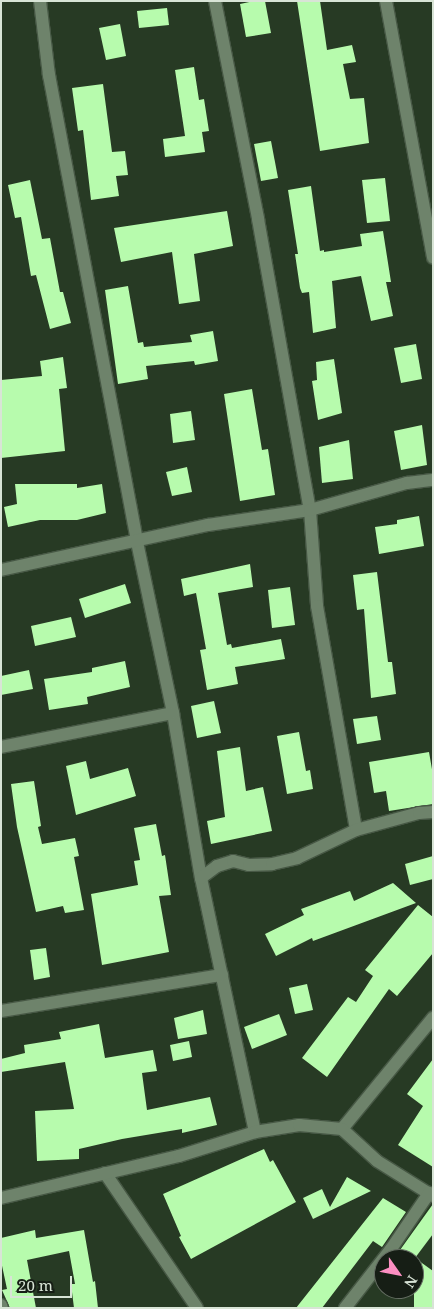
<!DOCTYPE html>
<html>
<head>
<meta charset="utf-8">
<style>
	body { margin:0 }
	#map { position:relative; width:434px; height:1309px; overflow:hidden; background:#273a24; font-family:"Noto Serif",serif }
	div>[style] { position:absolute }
	.building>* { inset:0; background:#b7fbad }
	.roads { filter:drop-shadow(1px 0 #475845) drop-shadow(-1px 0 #475845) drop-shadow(0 1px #475845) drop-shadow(0 -1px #475845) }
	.minor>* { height:12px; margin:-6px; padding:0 6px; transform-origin:6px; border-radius:6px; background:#6e836b }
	span { translate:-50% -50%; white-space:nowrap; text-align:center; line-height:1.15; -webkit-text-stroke:5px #161e15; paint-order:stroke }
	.frame { position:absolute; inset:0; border:2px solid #d8e4d6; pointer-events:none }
	.north { position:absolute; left:374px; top:1249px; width:50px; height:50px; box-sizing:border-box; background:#161e15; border:1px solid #646d62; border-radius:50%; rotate:123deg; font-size:14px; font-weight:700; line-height:20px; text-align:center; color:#d8e4d6 }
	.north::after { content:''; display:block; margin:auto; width:18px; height:22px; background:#fc8fc2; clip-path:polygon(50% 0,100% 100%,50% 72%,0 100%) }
	.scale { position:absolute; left:10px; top:1276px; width:62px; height:22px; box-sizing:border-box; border:2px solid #d8e4d6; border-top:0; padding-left:6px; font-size:15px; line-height:18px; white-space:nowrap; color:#d8e4d6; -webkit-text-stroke:4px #161e15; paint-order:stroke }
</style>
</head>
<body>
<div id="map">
	<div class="building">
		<i style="clip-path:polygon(254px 1px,265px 1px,271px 33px,246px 37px,240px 4px)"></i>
		<i style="clip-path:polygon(297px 1px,320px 1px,327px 50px,352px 45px,356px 62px,343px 64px,350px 99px,364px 98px,369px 143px,320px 151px)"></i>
		<i style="clip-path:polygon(167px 8px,169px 25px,139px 28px,137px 11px)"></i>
		<i style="clip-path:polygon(120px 24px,126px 56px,106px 60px,99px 28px)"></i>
		<i style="clip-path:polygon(194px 67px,199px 100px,204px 99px,209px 131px,202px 132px,205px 152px,165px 157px,163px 139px,185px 136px,175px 70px)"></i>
		<i style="clip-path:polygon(103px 84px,112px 152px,125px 151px,128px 175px,116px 176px,119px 196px,91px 200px,83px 130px,78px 131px,72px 88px)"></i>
		<i style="clip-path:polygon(271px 141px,278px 178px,261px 181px,254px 144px)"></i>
		<i style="clip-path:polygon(385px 178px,390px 221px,367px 223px,362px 180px)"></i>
		<i style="clip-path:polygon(30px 180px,42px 239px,50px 238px,60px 292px,63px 292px,71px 323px,50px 329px,36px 275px,31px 276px,21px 217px,15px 218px,8px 185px)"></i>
		<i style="clip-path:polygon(311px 186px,320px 251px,324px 250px,324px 252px,362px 246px,360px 234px,383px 231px,391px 282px,386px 282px,393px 316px,371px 321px,361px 276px,332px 281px,336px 328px,313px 333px,309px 292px,302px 293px,300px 288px,295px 254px,298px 254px,288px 190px)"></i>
		<i style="clip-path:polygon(227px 211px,233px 246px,194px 254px,200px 301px,179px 304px,172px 252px,121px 262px,114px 228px)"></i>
		<i style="clip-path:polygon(128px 286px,138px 343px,143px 342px,144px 347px,192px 342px,190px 335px,213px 331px,218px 361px,195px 365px,194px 361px,146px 366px,148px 379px,118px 384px,105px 290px)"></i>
		<i style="clip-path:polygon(416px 344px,422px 379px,401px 383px,394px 348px)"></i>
		<i style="clip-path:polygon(63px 357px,67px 388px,59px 389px,65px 451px,1px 458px,1px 380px,42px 376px,40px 361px)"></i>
		<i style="clip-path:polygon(334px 359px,342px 413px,318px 420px,312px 381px,317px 380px,316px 362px)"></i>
		<i style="clip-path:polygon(252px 389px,262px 450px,268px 449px,275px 495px,240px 501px,224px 394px)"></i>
		<i style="clip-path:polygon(191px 411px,195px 440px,173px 443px,170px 414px)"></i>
		<i style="clip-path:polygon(422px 425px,427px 465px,401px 470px,394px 431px)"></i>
		<i style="clip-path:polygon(349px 440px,353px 479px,322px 483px,319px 447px)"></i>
		<i style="clip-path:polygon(187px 467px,192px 492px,172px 496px,166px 472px)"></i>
		<i style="clip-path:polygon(15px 484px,77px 484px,77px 488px,102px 484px,106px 513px,77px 520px,40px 520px,8px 527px,4px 507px,17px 504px)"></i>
		<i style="clip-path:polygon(419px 516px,424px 546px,379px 554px,375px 527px,397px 524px,397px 520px)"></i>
		<i style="clip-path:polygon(250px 564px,253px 587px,218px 593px,227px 645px,231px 644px,232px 648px,281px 639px,285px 659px,235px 667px,238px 684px,207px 690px,200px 650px,206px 649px,196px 593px,184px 596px,181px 579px)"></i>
		<i style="clip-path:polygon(377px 572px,388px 662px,392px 662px,396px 694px,371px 698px,364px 609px,357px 610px,353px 575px)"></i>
		<i style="clip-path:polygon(125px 584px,131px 603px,85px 618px,79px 599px)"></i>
		<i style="clip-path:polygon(290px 587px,295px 625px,272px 628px,268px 590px)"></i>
		<i style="clip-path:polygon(71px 617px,76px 637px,35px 646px,31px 626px)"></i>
		<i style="clip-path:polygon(125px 661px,130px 687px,87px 697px,88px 704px,49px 710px,44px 679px,92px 672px,92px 668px)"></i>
		<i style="clip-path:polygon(29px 670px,33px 689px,1px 695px,1px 676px)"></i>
		<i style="clip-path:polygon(214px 701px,221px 733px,197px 738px,191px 706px)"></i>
		<i style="clip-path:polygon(377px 716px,381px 740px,357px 744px,353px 719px)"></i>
		<i style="clip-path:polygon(299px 732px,306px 771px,310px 770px,313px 789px,287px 794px,277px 736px)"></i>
		<i style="clip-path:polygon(240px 747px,246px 791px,263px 787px,272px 831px,211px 844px,207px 821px,225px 817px,217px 751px)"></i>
		<i style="clip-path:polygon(429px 752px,433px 775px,433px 804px,389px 811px,386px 791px,374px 793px,369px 762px)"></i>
		<i style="clip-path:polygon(86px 761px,90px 779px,128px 768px,136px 796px,76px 815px,66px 766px)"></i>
		<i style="clip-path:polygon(34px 781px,41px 826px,38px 827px,42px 844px,75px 838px,79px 856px,74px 857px,84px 910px,65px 913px,63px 906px,36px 912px,17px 827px,11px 784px)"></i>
		<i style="clip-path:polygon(156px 824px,162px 856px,165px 855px,171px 895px,159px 896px,169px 952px,102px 965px,91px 894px,138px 885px,134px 861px,140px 860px,134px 828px)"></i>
		<i style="clip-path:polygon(433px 856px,433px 879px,410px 885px,405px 864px)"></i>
		<i style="clip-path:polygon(393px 883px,416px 903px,313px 941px,312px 938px,276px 956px,265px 934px,304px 915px,301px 909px,350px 891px,354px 901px)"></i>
		<i style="clip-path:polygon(418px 905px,433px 917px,433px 953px,397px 996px,389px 989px,327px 1077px,302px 1058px,348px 997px,356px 1002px,373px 976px,365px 970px)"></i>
		<i style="clip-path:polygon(46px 948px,50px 977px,34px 980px,30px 950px)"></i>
		<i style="clip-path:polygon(307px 984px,313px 1010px,295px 1014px,289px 988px)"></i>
		<i style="clip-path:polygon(203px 1010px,207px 1034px,178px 1039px,174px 1018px)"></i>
		<i style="clip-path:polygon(279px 1014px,287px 1035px,252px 1049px,244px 1027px)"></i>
		<i style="clip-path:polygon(99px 1024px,105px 1058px,153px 1050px,157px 1071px,142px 1073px,147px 1110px,210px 1097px,217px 1125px,182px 1133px,182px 1129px,122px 1139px,79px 1149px,79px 1159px,37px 1161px,35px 1111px,74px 1109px,65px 1062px,1px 1072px,1px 1059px,25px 1053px,24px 1045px,61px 1039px,59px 1032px)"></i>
		<i style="clip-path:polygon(189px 1041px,192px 1057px,173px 1061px,170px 1045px)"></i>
		<i style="clip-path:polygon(433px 1059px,433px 1167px,398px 1145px,423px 1106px,407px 1094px)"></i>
		<i style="clip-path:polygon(264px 1149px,270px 1162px,273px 1160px,296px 1202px,191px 1259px,179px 1237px,181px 1236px,163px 1194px)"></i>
		<i style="clip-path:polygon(347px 1177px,371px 1191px,313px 1219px,303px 1198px,322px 1189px,330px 1207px)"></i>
		<i style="clip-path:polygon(383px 1198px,406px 1212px,382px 1247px,373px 1241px,322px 1308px,296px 1308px)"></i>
		<i style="clip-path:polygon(433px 1204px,433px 1234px,415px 1258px,433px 1271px,433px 1308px,414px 1308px,414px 1259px,395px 1257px)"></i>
		<i style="clip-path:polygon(35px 1230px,36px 1238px,84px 1230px,93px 1282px,95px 1281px,98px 1308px,74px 1308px,71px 1284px,75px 1284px,69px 1251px,27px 1260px,36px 1308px,10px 1308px,2px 1290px,7px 1289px,1px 1261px,1px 1238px)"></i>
	</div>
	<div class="roads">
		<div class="minor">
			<i style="left:40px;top:1px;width:75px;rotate:83.1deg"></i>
			<i style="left:49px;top:75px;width:475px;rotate:79.3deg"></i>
			<i style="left:137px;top:542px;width:175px;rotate:78.1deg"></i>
			<i style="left:173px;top:713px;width:167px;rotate:80.4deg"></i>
			<i style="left:201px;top:878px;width:260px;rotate:78deg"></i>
			<i style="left:215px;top:1px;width:222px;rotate:78.8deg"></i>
			<i style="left:258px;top:219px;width:296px;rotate:79.9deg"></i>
			<i style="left:310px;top:510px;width:96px;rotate:85.8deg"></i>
			<i style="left:317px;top:606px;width:227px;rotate:80.1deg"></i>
			<i style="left:386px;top:1px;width:261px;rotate:79.6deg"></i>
			<i style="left:1px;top:570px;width:212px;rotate:-12.3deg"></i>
			<i style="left:208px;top:525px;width:103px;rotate:-8.4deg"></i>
			<i style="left:310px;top:510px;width:101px;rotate:-15.6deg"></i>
			<i style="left:407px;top:483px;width:26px;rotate:-7deg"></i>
			<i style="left:1px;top:747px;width:175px;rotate:-11.2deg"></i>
			<i style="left:201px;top:878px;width:20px;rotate:-37deg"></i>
			<i style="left:217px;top:866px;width:17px;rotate:-17deg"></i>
			<i style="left:233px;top:861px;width:16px;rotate:14deg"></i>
			<i style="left:249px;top:865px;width:23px;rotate:-2deg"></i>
			<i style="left:272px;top:864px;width:26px;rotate:-13deg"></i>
			<i style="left:297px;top:858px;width:65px;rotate:-25.4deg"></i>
			<i style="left:356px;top:830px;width:65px;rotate:-15.1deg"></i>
			<i style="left:419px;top:813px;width:14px;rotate:-4deg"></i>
			<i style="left:1px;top:1011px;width:224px;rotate:-9.3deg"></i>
			<i style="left:342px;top:1129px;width:144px;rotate:-50.7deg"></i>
			<i style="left:105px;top:1173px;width:163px;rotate:55.7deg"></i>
			<i style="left:1px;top:1198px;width:183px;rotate:-13.3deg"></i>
			<i style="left:179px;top:1156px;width:80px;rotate:-17.5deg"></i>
			<i style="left:255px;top:1132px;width:45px;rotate:-9deg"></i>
			<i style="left:299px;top:1125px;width:43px;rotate:5.3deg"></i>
			<i style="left:342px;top:1129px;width:47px;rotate:42.4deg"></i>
			<i style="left:377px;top:1161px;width:66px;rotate:32deg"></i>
			<i style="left:1px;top:1305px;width:3px;rotate:72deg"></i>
			<i style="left:345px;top:1308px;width:75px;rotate:-52.1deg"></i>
			<i style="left:391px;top:1249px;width:68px;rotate:-55.8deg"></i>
		</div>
	</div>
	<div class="frame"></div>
	<div class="north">N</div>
	<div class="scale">20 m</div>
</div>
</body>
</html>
